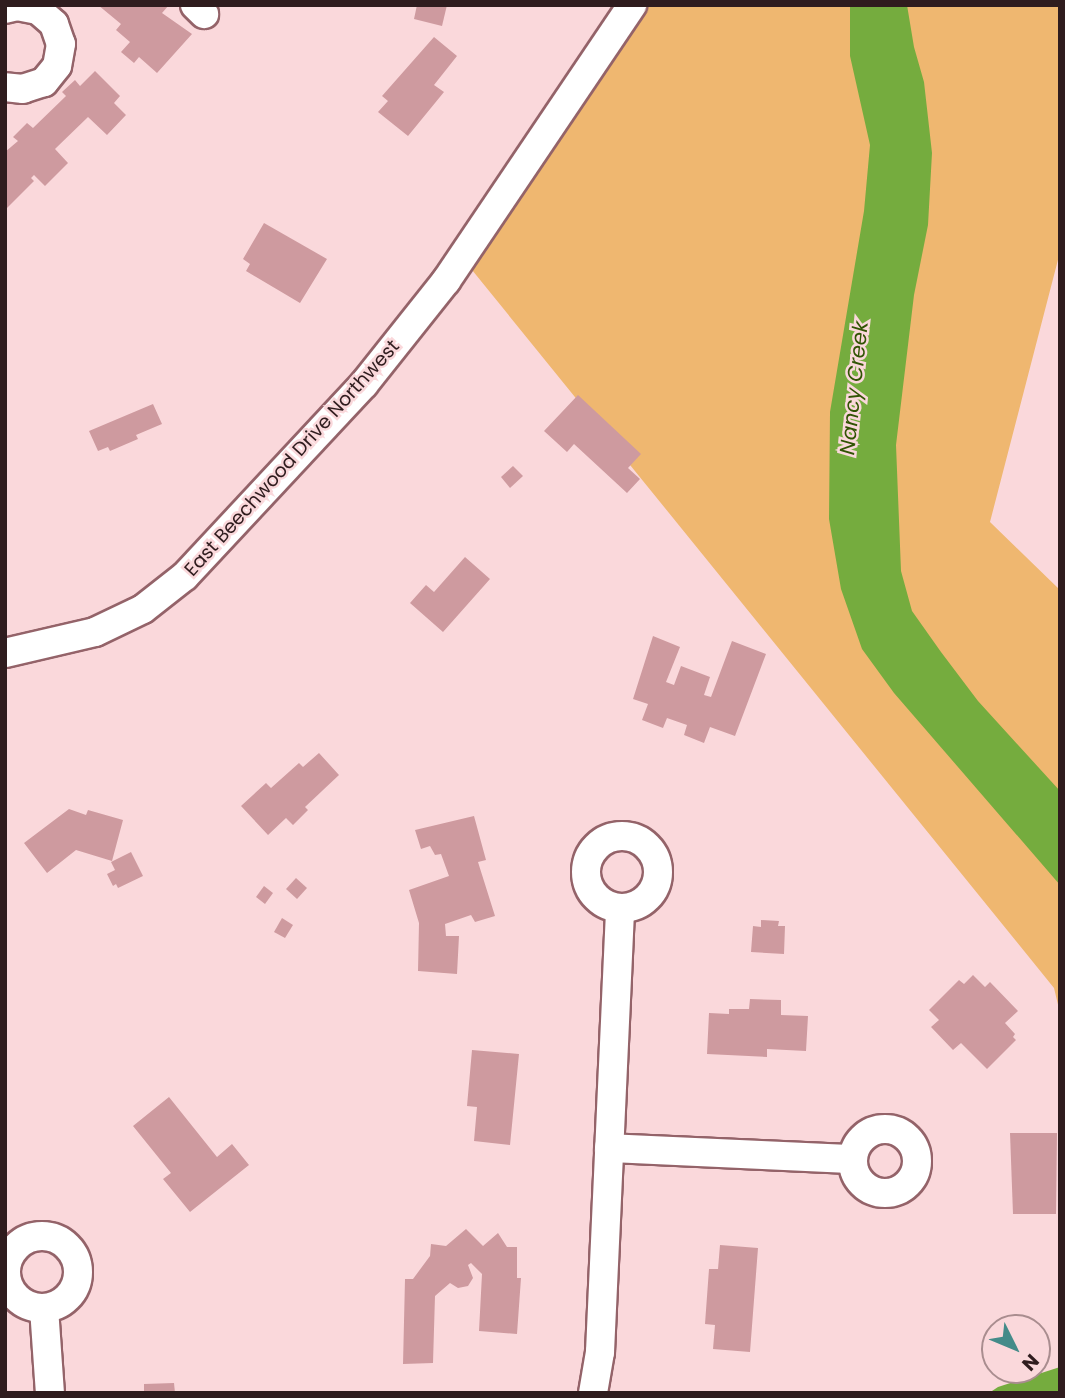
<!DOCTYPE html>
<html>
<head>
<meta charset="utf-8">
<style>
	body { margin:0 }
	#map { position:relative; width:1065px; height:1398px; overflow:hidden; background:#fad8db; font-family:Poppins,sans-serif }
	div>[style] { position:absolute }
	.green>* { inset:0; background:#efb770 }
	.water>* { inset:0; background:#75ac3e }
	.building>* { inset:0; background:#ce9a9f }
	.roads { filter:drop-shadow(2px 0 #946369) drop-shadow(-2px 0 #946369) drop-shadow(0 2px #946369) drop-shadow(0 -2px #946369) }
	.street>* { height:28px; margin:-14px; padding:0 14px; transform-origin:14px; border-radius:14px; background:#fff }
	.street>.ring { margin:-14px; padding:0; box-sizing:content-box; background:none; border:28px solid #fff; border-radius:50% }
	span { translate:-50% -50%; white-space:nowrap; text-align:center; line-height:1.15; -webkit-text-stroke:5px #fad8db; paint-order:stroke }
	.street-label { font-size:19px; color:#2f1c1e }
	.water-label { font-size:21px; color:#315404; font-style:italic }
	.frame { position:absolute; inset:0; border:7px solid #2f1c1e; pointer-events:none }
	.north { position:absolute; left:981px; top:1314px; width:70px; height:70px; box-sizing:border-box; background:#fad8db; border:2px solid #a98d8f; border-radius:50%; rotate:133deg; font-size:19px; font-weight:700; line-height:28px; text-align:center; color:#2f1c1e }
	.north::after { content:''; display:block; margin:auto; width:24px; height:32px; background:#448b89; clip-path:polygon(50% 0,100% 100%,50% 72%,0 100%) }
</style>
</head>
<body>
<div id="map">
	<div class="green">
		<i style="clip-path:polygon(630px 5px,1060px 5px,1060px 252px,990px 522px,1060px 590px,1060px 1013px,1054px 988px,455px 249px)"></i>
	</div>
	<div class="water">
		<i style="clip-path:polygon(850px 5px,907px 5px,914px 47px,924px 82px,932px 153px,928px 225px,914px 295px,896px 445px,901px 571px,912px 611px,941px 652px,978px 701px,1060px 791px,1060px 885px,894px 693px,862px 649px,841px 589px,829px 519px,830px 412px,864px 211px,870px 145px,850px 56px)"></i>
		<i style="clip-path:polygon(1060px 1367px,1060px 1393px,989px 1393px,998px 1387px)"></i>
	</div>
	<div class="building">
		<i style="clip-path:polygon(98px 5px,169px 5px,162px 13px,192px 34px,157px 73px,139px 57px,134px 63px,121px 52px,130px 42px,116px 30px,121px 24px)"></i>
		<i style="clip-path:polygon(417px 5px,447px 5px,442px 26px,414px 19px)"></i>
		<i style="clip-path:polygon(434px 37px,457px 56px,434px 85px,444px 92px,408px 136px,378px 112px,388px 101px,382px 96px)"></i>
		<i style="clip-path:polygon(95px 71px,120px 96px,114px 103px,126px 115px,107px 135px,88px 117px,55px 149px,68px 163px,45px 186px,34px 175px,31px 178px,34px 181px,5px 210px,5px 152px,18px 141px,13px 137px,27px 123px,33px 128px,66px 96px,62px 92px,75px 80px,80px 86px)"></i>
		<i style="clip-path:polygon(264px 223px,327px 259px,300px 303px,246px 271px,250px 264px,243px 259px)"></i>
		<i style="clip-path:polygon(578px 395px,641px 454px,628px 468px,640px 479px,627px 493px,574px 444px,567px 452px,544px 431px)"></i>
		<i style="clip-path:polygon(153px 404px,162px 424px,136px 435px,138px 439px,110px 451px,108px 447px,98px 451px,89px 431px)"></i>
		<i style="clip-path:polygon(513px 466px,523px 476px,510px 488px,501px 477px)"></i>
		<i style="clip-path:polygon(465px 557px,490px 579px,443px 632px,410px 603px,426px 585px,434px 592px)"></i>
		<i style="clip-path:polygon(653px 636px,680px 647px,666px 682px,674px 685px,681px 666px,710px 677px,704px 695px,711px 697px,732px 641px,766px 654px,735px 736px,710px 727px,704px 743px,684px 735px,687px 725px,667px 718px,663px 728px,642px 720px,648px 704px,633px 699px)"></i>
		<i style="clip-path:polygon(319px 753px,339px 775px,305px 807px,308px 810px,293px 825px,286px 818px,268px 835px,241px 806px,266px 783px,271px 788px,299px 763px,303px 767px)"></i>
		<i style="clip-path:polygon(69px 809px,86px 815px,88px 810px,123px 820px,112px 861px,76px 850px,47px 873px,24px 843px)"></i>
		<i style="clip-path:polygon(474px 816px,486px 860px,478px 862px,495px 916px,475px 922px,471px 915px,445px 924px,446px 936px,459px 936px,457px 974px,418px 971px,419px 923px,409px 890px,449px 876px,441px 854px,435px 855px,430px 846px,421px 849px,415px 830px)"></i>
		<i style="clip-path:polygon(131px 852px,143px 876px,118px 888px,116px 884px,113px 886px,107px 874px,115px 870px,111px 862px)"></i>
		<i style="clip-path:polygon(296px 878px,307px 888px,297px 899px,286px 889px)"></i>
		<i style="clip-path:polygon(264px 886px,273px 893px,265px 904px,256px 897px)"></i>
		<i style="clip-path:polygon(282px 918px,293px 925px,285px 938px,274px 932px)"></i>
		<i style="clip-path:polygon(761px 920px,779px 921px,778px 926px,785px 926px,784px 954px,751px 952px,753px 926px,761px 927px)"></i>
		<i style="clip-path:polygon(973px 975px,985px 987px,990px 982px,1018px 1011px,1005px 1023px,1015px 1034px,1013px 1037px,1016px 1040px,987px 1069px,961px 1043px,953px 1050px,931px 1027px,939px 1020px,929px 1010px,959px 980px,964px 984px)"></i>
		<i style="clip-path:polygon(750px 999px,781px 1000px,781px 1015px,808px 1016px,806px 1051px,767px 1049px,767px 1057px,707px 1054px,709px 1013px,729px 1014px,729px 1009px,749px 1009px)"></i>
		<i style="clip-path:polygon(472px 1050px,519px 1054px,510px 1145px,474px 1141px,477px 1107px,467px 1106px)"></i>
		<i style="clip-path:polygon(169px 1097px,217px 1157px,232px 1144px,249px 1165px,190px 1212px,163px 1179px,171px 1173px,133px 1126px)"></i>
		<i style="clip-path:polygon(1010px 1133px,1057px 1133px,1056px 1214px,1013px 1214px)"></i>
		<i style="clip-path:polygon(466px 1229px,483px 1246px,498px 1233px,507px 1247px,517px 1247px,517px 1278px,521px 1278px,517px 1334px,479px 1331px,482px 1274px,471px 1263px,468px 1265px,473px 1278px,468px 1286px,458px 1288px,450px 1283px,435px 1296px,433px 1363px,403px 1364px,405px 1279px,413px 1279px,430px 1256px,431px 1244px,446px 1246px)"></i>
		<i style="clip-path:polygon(720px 1245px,758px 1248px,750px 1352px,713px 1349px,715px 1325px,705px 1324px,709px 1269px,718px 1269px)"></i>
		<i style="clip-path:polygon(174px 1383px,175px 1393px,144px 1393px,144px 1384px)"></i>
	</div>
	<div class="roads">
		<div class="street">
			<i style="left:195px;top:5px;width:13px;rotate:45deg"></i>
			<i style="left:5px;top:9px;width:12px;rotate:-14deg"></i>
			<i style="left:17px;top:6px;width:21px;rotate:11deg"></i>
			<i style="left:38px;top:10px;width:21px;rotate:41deg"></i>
			<i style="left:54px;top:24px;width:21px;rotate:71deg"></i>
			<i style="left:61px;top:44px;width:22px;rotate:100deg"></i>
			<i style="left:57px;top:66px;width:21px;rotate:129deg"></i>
			<i style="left:44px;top:82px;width:22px;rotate:162deg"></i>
			<i style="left:23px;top:89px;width:18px;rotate:-174deg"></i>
			<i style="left:5px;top:653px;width:92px;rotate:-13.1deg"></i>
			<i style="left:95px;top:632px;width:53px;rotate:-25.6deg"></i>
			<i style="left:143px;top:609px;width:53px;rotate:-38.2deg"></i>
			<i style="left:185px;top:576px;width:262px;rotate:-47deg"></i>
			<i style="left:364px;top:384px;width:132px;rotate:-51.5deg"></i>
			<i style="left:446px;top:281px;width:333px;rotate:-56deg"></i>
			<i class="ring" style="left:586px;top:836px;width:44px;height:44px"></i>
			<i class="ring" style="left:853px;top:1129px;width:36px;height:36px"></i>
			<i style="left:609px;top:1148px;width:243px;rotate:2.6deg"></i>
			<i class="ring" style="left:6px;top:1236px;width:44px;height:44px"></i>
			<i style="left:44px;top:1308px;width:85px;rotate:86deg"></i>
			<i style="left:593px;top:1393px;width:42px;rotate:-80.3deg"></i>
			<i style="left:600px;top:1352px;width:443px;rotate:-87.4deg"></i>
		</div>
	</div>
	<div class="street-label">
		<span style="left:292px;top:458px;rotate:-48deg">East Beechwood Drive Northwest</span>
	</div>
	<div class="water-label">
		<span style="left:854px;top:388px;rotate:-84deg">Nancy Creek</span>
	</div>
	<div class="frame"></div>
	<div class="north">N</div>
</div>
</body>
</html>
